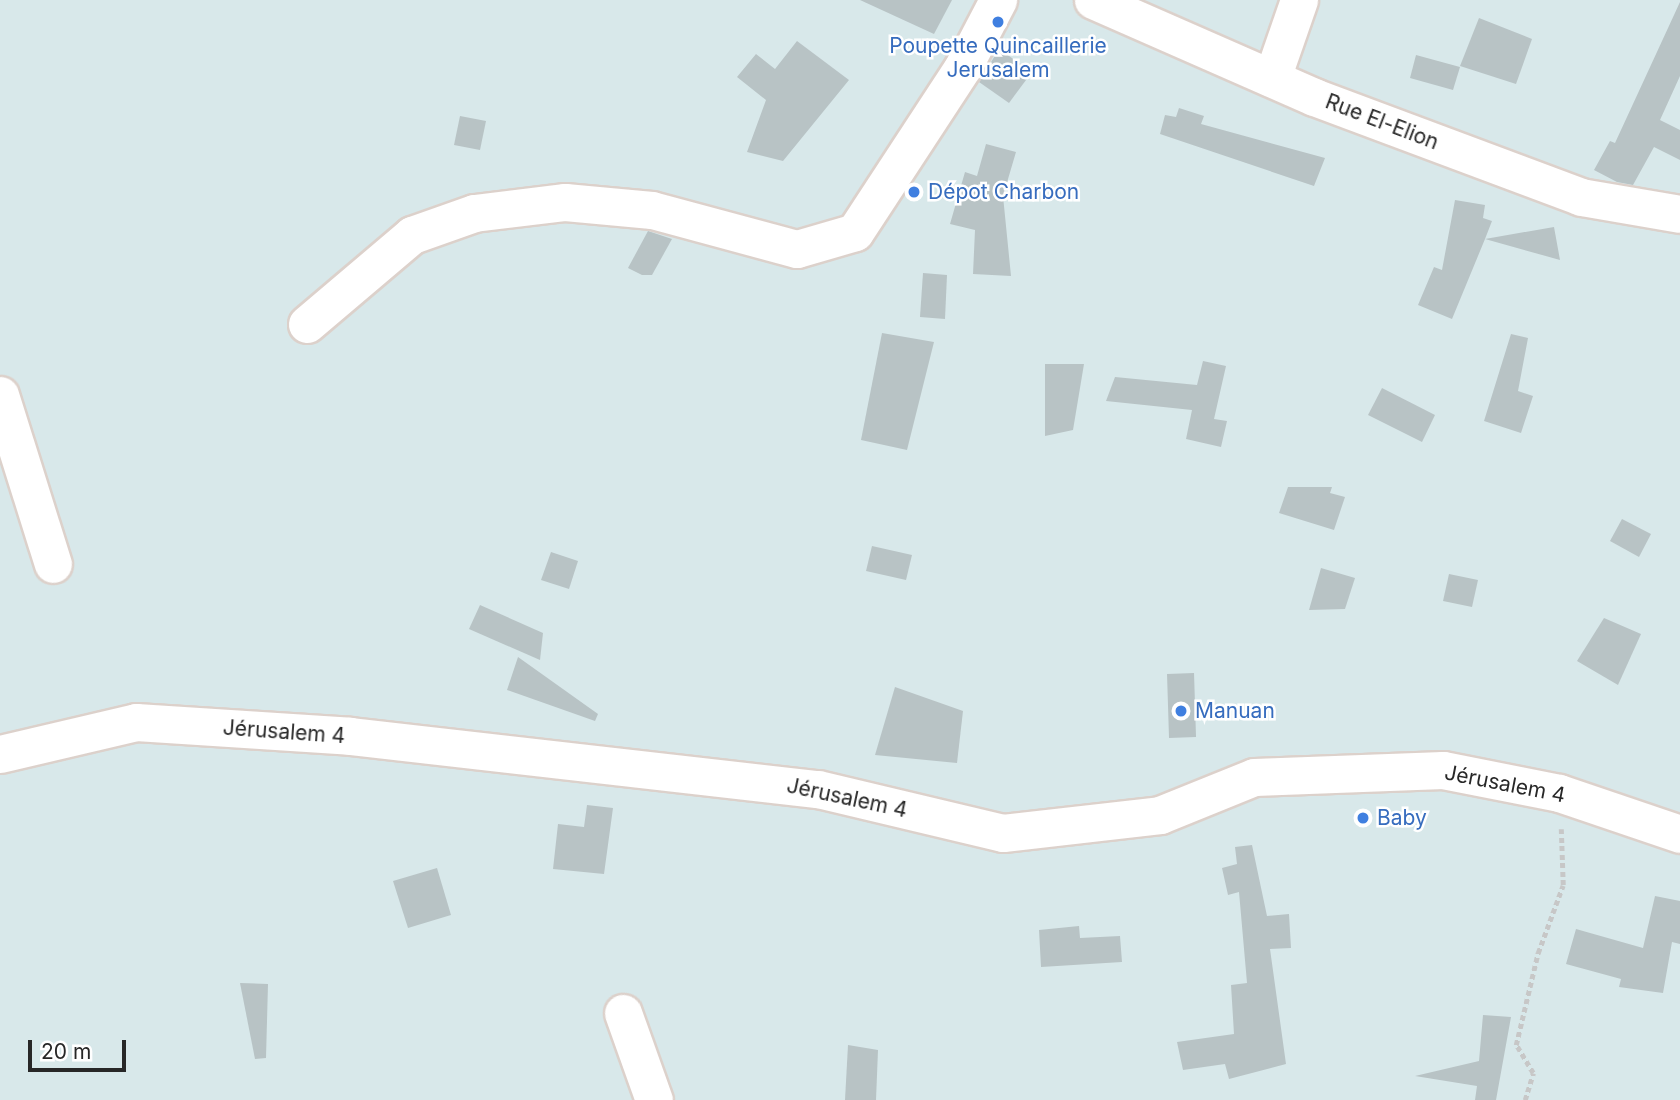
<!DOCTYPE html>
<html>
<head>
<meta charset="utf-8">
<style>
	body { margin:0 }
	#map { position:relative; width:1680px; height:1100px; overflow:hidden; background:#d8e8ea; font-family:Inter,sans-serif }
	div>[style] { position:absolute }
	.building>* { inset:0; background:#b8c3c5 }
	.path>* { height:4.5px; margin-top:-2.25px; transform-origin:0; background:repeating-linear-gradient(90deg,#c7c7c7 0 5px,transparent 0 8.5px) }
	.roads { filter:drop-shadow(2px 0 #dcd1cb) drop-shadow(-2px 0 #dcd1cb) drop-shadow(0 2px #dcd1cb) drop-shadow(0 -2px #dcd1cb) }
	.minor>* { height:37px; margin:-18.5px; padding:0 18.5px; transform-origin:18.5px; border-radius:18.5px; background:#fff }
	.dots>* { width:19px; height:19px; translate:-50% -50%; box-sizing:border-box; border:4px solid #fff; border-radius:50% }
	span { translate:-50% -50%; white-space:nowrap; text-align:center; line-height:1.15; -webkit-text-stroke:5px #fff; paint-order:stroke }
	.shop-label { font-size:21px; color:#366cbe }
	.left { translate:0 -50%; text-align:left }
	.street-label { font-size:21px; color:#272727 }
	.scale { position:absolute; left:28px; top:1040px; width:98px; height:32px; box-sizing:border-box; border:4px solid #272727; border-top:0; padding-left:9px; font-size:21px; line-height:24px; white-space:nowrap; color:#272727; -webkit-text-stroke:5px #fff; paint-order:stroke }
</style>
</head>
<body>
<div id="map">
	<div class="building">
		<i style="clip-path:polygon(860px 0,952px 0,934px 34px)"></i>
		<i style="clip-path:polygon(1680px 2px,1680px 76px,1660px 120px,1680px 130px,1680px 160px,1654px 147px,1633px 185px,1617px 182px,1594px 170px,1610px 141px,1615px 143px)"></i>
		<i style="clip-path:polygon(1479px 18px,1532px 39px,1516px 84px,1460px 66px)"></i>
		<i style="clip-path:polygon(797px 41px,849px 80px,783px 161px,747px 152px,766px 100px,737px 77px,756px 54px,775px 69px)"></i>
		<i style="clip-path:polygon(999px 49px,1032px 72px,1009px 103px,979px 82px)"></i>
		<i style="clip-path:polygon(1416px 55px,1460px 67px,1453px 90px,1410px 78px)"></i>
		<i style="clip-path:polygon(1179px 108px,1204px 116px,1201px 124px,1325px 158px,1314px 186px,1160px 134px,1165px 115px,1176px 117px)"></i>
		<i style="clip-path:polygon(460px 116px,486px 121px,480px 150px,454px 145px)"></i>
		<i style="clip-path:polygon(986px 144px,1016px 152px,1003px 196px,1011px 276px,973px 274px,975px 230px,950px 224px,965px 172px,977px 176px)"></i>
		<i style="clip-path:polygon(1455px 200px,1485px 205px,1483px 218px,1492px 221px,1485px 239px,1554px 227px,1560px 260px,1485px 239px,1452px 319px,1418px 305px,1434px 267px,1442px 270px)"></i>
		<i style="clip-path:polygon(648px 231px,672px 239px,652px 275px,642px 275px,628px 268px)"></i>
		<i style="clip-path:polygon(923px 273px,947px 275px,945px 319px,920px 317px)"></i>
		<i style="clip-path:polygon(882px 333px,934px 342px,907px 450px,861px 440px)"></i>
		<i style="clip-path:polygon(1511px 334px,1528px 338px,1518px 391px,1533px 396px,1521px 433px,1484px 421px)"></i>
		<i style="clip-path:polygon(1203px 361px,1226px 366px,1214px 419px,1227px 421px,1221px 447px,1186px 439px,1192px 410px,1106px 401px,1115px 377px,1197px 385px)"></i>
		<i style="clip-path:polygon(1045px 364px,1084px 364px,1073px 430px,1045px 436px)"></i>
		<i style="clip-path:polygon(1382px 388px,1435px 415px,1422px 442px,1368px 415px)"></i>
		<i style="clip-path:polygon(1288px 487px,1332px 487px,1330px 493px,1345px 497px,1334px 530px,1279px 513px)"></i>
		<i style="clip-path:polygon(1622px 519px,1651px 534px,1639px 557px,1610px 541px)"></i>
		<i style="clip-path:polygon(872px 546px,912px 555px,906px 580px,866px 571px)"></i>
		<i style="clip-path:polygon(551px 552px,578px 561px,569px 589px,541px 580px)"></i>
		<i style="clip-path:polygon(1321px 568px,1355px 578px,1345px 609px,1309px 610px)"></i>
		<i style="clip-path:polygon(1449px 574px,1478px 580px,1472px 607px,1443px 601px)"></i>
		<i style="clip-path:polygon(480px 605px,543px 633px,540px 660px,469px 629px)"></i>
		<i style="clip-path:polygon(1604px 618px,1641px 634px,1618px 685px,1577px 661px)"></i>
		<i style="clip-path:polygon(518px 657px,598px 714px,595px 721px,507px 690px)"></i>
		<i style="clip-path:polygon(1194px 673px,1196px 737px,1169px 738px,1167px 674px)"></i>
		<i style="clip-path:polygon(895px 687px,963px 711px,957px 763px,875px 755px)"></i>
		<i style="clip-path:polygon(587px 805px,613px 808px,604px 874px,553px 869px,558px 824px,584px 827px)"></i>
		<i style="clip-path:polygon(1252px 845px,1267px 916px,1289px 914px,1291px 948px,1270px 949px,1286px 1064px,1229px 1079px,1225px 1064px,1183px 1070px,1177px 1042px,1234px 1034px,1231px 985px,1247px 983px,1239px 892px,1228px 895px,1222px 868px,1237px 864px,1235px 847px)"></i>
		<i style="clip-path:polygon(437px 868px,451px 915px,408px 928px,393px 881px)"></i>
		<i style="clip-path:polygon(1655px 896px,1680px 901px,1680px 944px,1672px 942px,1663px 993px,1619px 987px,1621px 979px,1566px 964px,1576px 929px,1643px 948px)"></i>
		<i style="clip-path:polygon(1079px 926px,1080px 938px,1120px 936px,1122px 962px,1041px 967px,1039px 930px)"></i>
		<i style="clip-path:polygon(240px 983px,268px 984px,266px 1058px,255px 1059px)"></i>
		<i style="clip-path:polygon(1483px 1015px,1511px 1017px,1496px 1100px,1475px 1100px,1477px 1086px,1415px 1076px,1479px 1061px)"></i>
		<i style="clip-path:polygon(848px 1045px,878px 1050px,876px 1100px,845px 1100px)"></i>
	</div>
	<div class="path">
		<i style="left:1525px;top:1100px;width:28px;rotate:-73deg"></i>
		<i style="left:1533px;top:1073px;width:33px;rotate:-121deg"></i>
		<i style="left:1516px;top:1045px;width:95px;rotate:-76.6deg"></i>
		<i style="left:1538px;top:953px;width:72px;rotate:-69.8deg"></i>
		<i style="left:1563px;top:885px;width:56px;rotate:-92deg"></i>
	</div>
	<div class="roads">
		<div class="minor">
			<i style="left:1093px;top:0;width:241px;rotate:23.7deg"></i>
			<i style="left:1314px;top:97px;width:285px;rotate:20.5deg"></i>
			<i style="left:1581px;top:197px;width:100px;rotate:9.7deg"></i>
			<i style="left:1272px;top:78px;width:83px;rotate:-70.9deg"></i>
			<i style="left:307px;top:324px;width:138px;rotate:-40.3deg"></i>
			<i style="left:412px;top:235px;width:66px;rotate:-19.5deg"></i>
			<i style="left:474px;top:213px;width:92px;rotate:-6.9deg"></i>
			<i style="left:565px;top:202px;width:87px;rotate:5.3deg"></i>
			<i style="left:652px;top:210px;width:150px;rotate:15.1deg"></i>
			<i style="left:797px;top:249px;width:60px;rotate:-16.3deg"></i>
			<i style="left:855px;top:232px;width:197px;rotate:-56.8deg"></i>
			<i style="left:963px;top:67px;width:76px;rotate:-62.4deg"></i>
			<i style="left:0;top:395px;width:177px;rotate:72.6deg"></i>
			<i style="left:0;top:754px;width:140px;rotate:-13.2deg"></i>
			<i style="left:136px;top:722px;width:214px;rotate:3.7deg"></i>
			<i style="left:350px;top:736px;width:471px;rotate:6.5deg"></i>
			<i style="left:818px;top:789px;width:190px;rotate:13.4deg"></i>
			<i style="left:1003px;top:833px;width:158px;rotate:-6.5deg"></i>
			<i style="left:1160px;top:815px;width:101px;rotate:-22deg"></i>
			<i style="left:1254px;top:777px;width:189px;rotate:-2.1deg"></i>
			<i style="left:1443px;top:770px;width:118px;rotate:11.2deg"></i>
			<i style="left:1559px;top:793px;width:128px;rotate:18.7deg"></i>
			<i style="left:623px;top:1013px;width:92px;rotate:70.4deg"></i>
		</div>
	</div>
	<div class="dots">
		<i style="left:998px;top:22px;background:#3f7fe0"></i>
		<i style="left:914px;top:192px;background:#3f7fe0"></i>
		<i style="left:1181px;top:711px;background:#3f7fe0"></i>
		<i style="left:1363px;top:818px;background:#3f7fe0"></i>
	</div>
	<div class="shop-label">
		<span style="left:998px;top:58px">Poupette Quincaillerie<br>Jerusalem</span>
		<span class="left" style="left:928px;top:192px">Dépot Charbon</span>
		<span class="left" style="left:1195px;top:711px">Manuan</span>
		<span class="left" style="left:1377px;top:818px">Baby</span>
	</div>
	<div class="street-label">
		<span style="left:1382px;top:122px;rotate:21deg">Rue El-Elion</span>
		<span style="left:284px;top:732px;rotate:4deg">Jérusalem 4</span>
		<span style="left:1505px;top:784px;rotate:11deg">Jérusalem 4</span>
		<span style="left:847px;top:798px;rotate:12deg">Jérusalem 4</span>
	</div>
	<div class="scale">20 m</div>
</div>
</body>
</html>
